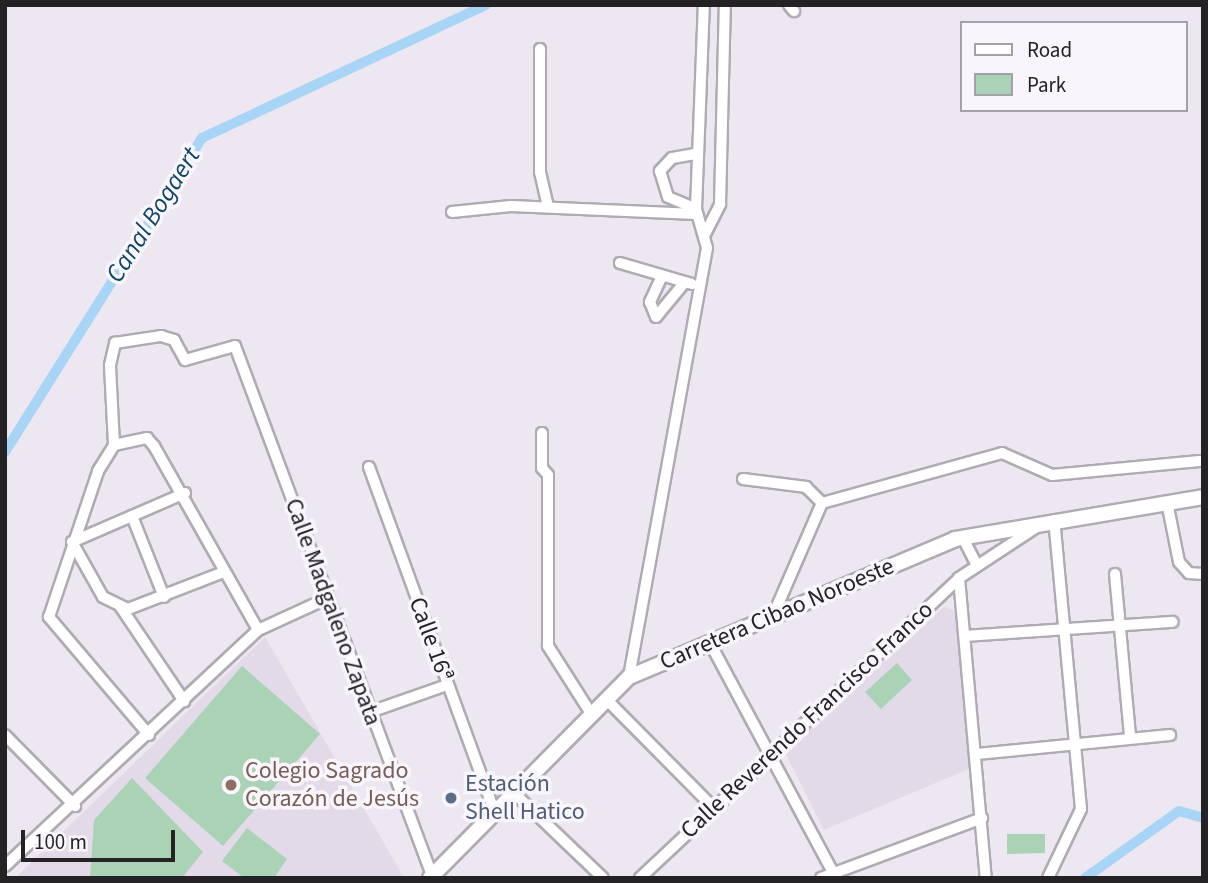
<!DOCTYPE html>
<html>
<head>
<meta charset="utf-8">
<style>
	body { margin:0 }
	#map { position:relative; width:1208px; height:883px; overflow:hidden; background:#ece7f0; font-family:"Source Sans 3",sans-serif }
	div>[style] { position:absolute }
	.built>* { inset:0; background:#e3dae9 }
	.green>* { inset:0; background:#aad3b6 }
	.canal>* { height:10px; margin:-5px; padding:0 5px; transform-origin:5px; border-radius:5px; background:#a8d5f5 }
	.roads { filter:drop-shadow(2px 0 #b0abb3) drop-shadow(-2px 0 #b0abb3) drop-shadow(0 2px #b0abb3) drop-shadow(0 -2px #b0abb3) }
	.minor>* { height:10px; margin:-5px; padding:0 5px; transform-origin:5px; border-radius:5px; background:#fff }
	.major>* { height:14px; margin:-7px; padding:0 7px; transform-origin:7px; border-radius:7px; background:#fff }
	.dots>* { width:19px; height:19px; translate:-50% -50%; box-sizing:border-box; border:4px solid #f9f5fd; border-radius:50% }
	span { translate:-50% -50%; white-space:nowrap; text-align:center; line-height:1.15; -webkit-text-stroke:7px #f9f5fd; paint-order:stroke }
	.street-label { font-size:24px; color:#242225 }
	.education-label { font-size:24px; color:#785e54 }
	.left { translate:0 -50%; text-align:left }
	.service-label { font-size:24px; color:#4e5e75 }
	.water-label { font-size:26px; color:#0d4563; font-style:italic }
	.frame { position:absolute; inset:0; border:7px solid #242225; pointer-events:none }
	.legend { position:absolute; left:960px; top:21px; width:228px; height:91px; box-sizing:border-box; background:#f9f5fd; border:2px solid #a4a1a7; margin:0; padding:9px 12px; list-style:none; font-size:21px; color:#242225 }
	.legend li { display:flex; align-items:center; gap:14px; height:35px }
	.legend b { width:35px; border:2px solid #a4a1a7 }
	.scale { position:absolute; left:21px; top:830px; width:154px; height:32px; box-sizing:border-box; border:4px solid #242225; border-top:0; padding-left:9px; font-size:21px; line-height:24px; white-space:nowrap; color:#242225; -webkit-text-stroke:5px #f9f5fd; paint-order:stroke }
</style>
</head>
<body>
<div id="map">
	<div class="built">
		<i style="clip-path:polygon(944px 607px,960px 613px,971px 768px,824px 830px,784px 750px)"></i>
		<i style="clip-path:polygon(265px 637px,404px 878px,15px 878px)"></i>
	</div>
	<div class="green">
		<i style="clip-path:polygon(897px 663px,912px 680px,881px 709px,865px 692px)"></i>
		<i style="clip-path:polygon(242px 666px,320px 734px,223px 846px,145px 778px)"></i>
		<i style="clip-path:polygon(132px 778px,203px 852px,182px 878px,90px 878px,94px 820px)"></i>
		<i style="clip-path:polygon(247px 828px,287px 859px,274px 878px,244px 878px,222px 861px)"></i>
		<i style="clip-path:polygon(1007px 834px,1045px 834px,1045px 853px,1007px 854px)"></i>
	</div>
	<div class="canal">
		<i style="left:5px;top:452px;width:371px;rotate:-57.9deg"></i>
		<i style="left:202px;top:138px;width:314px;rotate:-25.1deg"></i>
		<i style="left:1085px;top:878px;width:115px;rotate:-35.5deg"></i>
		<i style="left:1179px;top:811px;width:25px;rotate:16deg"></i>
	</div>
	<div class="roads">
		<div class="minor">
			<i style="left:789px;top:5px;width:8px;rotate:50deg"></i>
			<i style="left:540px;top:49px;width:123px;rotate:90deg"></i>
			<i style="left:540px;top:172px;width:36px;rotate:77deg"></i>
			<i style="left:695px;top:154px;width:23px;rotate:170deg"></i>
			<i style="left:672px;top:158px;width:18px;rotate:133deg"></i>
			<i style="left:660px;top:171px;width:27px;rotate:73deg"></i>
			<i style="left:668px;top:197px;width:30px;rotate:23deg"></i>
			<i style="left:452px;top:212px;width:59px;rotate:-5.8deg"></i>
			<i style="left:511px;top:206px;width:185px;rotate:2.5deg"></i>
			<i style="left:704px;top:236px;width:36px;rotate:-63deg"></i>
			<i style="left:720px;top:204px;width:199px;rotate:-88.6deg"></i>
			<i style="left:620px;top:263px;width:75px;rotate:16.3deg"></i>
			<i style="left:662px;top:276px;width:29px;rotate:115deg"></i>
			<i style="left:650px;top:302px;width:16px;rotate:68deg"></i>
			<i style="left:656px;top:317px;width:45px;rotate:-50.4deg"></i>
			<i style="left:542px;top:433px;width:35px;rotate:90deg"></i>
			<i style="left:542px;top:468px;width:9px;rotate:49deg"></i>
			<i style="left:548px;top:475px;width:171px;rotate:90deg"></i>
			<i style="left:548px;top:646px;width:82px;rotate:57.5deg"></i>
			<i style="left:114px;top:445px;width:80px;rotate:-92.9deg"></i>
			<i style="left:110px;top:365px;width:23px;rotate:-77deg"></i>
			<i style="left:115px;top:343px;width:47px;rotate:-8.7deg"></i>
			<i style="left:161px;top:336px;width:14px;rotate:17deg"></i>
			<i style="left:174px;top:340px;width:23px;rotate:61deg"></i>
			<i style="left:185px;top:360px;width:52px;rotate:-15.6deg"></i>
			<i style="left:235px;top:346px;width:568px;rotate:69.59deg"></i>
			<i style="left:369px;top:467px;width:366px;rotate:70deg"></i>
			<i style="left:743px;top:479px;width:64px;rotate:7.2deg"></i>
			<i style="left:806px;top:487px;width:23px;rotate:45deg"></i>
			<i style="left:185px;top:493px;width:123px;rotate:156.6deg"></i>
			<i style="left:72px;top:542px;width:63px;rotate:60.6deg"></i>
			<i style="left:103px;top:597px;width:28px;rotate:26deg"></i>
			<i style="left:128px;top:609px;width:103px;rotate:-21.1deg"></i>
			<i style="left:1167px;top:502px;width:61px;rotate:78.7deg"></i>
			<i style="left:1179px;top:562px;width:15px;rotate:48deg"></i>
			<i style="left:1189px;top:573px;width:14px;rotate:4deg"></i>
			<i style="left:132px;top:516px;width:87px;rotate:68.4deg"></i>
			<i style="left:963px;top:538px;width:30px;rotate:63deg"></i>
			<i style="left:1115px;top:574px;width:164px;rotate:84.7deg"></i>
			<i style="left:959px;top:578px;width:301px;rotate:84.9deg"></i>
			<i style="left:120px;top:606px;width:115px;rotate:56deg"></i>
			<i style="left:772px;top:618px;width:125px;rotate:-66.5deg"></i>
			<i style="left:822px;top:503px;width:187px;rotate:-15.5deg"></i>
			<i style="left:1002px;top:453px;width:55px;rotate:23.7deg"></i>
			<i style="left:1052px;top:475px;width:148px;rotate:-5.4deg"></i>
			<i style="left:966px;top:636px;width:207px;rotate:-3.9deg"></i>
			<i style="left:710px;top:643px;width:267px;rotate:61.8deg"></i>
			<i style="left:629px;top:677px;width:436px;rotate:-79.7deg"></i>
			<i style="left:707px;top:248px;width:41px;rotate:-105.8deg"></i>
			<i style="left:696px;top:209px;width:204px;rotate:-87.8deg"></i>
			<i style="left:608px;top:701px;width:148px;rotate:45.3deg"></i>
			<i style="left:370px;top:712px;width:82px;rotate:-19.3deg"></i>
			<i style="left:5px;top:735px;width:100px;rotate:45.4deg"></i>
			<i style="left:149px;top:735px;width:155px;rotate:-130.3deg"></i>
			<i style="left:49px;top:617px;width:154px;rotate:-71.4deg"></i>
			<i style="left:98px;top:471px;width:31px;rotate:-58deg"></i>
			<i style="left:114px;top:445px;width:34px;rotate:-12deg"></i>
			<i style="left:147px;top:438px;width:11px;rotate:49deg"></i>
			<i style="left:154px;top:446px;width:211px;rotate:60.5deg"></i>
			<i style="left:977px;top:754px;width:194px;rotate:-5.6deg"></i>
			<i style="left:513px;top:792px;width:124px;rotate:43.7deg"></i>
			<i style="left:5px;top:866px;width:346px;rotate:-43deg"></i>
			<i style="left:258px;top:630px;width:77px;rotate:-24.6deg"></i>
			<i style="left:640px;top:878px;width:438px;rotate:-43.2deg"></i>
			<i style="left:959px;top:578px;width:91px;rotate:-33.3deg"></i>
			<i style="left:821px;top:878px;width:172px;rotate:-20.4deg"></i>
			<i style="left:1048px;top:878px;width:76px;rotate:-64.4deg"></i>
			<i style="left:1081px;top:809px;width:290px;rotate:-95.3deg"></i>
		</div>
		<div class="major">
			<i style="left:430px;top:878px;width:283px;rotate:-45.3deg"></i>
			<i style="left:629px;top:677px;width:354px;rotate:-22.9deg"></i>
			<i style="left:955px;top:539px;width:252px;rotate:-9.6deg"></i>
		</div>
	</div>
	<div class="dots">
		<i style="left:231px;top:785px;background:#8d6e63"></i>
		<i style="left:451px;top:798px;background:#5c6f8a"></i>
	</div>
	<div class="street-label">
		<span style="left:333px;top:612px;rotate:70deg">Calle Madgaleno Zapata</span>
		<span style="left:777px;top:614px;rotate:-23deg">Carretera Cibao Noroeste</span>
		<span style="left:431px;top:639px;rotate:70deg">Calle 16ª</span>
		<span style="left:807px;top:720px;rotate:-43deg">Calle Reverendo Francisco Franco</span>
	</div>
	<div class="education-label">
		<span class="left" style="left:245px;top:785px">Colegio Sagrado<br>Corazón de Jesús</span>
	</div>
	<div class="service-label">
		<span class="left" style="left:465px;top:798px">Estación<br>Shell Hatico</span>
	</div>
	<div class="water-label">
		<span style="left:153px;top:215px;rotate:-58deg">Canal Bogaert</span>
	</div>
	<div class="frame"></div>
	<ul class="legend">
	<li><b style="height:9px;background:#fff"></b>Road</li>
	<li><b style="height:19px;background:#aad3b6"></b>Park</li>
	</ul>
	<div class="scale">100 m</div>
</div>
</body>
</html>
